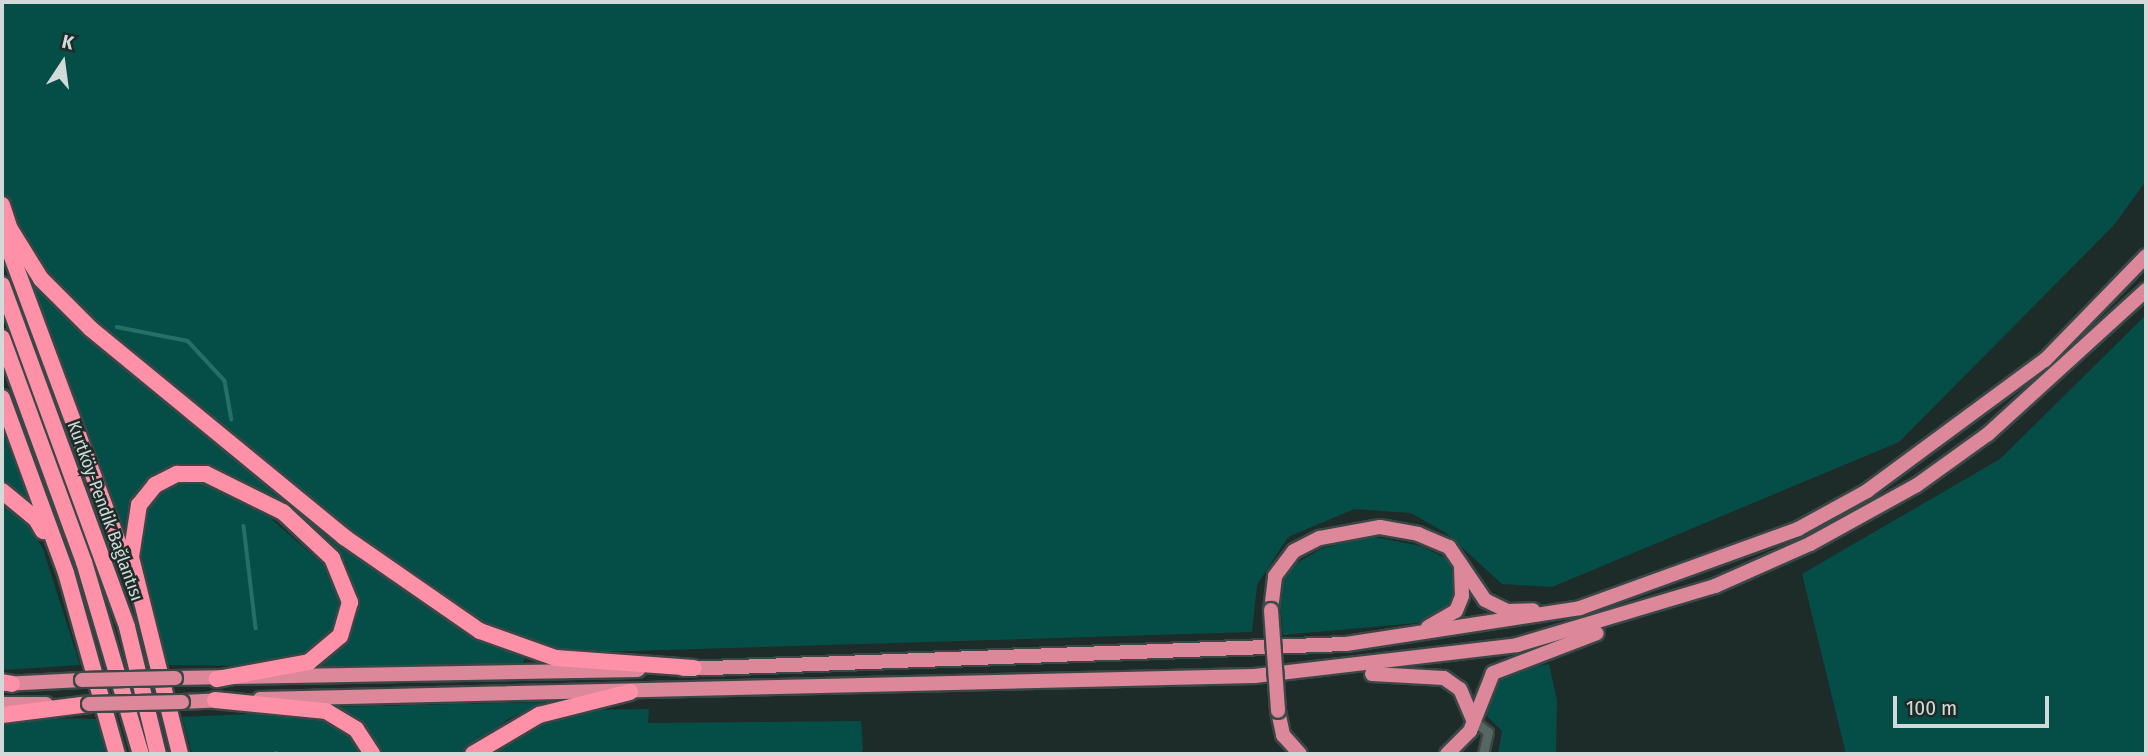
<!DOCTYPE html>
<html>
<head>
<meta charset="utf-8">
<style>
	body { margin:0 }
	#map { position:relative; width:2148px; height:756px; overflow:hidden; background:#1d2c29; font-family:"Fira Sans Condensed",sans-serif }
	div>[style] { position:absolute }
	.green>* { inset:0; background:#054e47 }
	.stream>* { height:3.5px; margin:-1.75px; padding:0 1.75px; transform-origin:1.75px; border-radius:1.75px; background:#276e66 }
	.roads { filter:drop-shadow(2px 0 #3b4746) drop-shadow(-2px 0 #3b4746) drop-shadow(0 2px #3b4746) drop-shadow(0 -2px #3b4746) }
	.minor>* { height:9px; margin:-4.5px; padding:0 4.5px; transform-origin:4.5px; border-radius:4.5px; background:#566663 }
	.trunk>* { height:14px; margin:-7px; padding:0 7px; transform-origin:7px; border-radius:7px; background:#dc889a }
	.motorway>* { height:16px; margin:-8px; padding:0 8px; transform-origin:8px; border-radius:8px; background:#fe91a8 }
	.bridges { filter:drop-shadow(2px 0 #3b4746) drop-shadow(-2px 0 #3b4746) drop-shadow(0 2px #3b4746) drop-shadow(0 -2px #3b4746) }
	.trunk-bridge>* { height:14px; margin:-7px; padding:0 7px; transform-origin:7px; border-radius:7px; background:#dc889a }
	span { translate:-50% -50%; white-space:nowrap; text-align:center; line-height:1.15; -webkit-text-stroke:5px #1d2c29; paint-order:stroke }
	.street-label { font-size:18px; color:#d1dad9 }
	.frame { position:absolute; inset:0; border:4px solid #d1dad9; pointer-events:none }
	.north { position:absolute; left:28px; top:28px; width:70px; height:70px; -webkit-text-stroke:5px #1d2c29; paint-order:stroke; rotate:13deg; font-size:19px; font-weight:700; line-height:28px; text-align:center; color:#d1dad9 }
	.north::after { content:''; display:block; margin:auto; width:24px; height:32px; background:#d1dad9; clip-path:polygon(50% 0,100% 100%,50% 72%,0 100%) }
	.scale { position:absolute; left:1893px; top:696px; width:156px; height:32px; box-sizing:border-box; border:4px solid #d1dad9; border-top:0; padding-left:9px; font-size:21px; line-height:24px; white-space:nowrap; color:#d1dad9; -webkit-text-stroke:5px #1d2c29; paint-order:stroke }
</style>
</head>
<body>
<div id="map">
	<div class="green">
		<i style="clip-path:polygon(2px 2px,2146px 2px,2146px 181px,2114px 225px,1899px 442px,1552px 587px,1502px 584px,1446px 533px,1411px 513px,1354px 509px,1288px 537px,1257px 585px,1252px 632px,566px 653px,474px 619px,398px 567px,293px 489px,103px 330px,38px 264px,2px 190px)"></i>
		<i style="clip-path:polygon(21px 258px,290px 501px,526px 655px,523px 663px,313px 668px,335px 653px,356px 620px,359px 602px,346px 562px,286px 504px,205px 464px,152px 477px,131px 506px,123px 533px)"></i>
		<i style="clip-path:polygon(2146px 315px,2146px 754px,1846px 754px,1802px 574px,2000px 459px)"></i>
		<i style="clip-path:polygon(2px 417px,33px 503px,2px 481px)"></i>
		<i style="clip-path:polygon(180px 483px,207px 484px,259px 508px,326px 567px,340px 592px,340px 610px,329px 637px,307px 657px,253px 666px,166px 665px,138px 557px,144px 512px,159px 493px)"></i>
		<i style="clip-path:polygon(2px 500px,23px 515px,43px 549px,80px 665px,2px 670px)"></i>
		<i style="clip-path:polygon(1370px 536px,1420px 546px,1446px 558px,1457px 579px,1452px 604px,1442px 615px,1417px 623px,1283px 635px,1279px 591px,1290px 567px,1321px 549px)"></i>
		<i style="clip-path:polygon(1549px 664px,1557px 700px,1556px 754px,1498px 754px,1502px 731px,1486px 715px,1494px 685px,1509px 671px)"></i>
		<i style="clip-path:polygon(546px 702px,508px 719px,465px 754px,379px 754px,372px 736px,355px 717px,334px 707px)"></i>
		<i style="clip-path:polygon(649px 709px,648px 723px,861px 721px,863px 749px,861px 754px,482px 754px,540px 719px,581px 710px)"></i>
		<i style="clip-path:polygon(298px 712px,340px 725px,363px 754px,192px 754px,182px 717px)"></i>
		<i style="clip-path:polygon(41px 718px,99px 719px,107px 754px,2px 754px,2px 722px)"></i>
	</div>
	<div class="stream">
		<i style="left:117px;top:327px;width:72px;rotate:11.2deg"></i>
		<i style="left:188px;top:341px;width:54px;rotate:47.2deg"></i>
		<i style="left:225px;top:381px;width:39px;rotate:80deg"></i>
		<i style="left:244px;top:526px;width:103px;rotate:83.3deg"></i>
		<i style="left:276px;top:753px;width:1px;rotate:45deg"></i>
	</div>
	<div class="roads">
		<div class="minor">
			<i style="left:1473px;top:720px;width:19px;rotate:39deg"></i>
			<i style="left:1488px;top:732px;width:23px;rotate:103deg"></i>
		</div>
		<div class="trunk">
			<i style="left:1271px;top:610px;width:34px;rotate:-83deg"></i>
			<i style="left:1275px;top:576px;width:31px;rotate:-53deg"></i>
			<i style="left:1294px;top:551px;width:29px;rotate:-27deg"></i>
			<i style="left:1320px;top:538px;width:61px;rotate:-10.4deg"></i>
			<i style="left:1380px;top:527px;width:39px;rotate:10deg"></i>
			<i style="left:1418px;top:534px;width:34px;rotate:23deg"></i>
			<i style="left:1449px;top:547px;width:64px;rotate:55.8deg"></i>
			<i style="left:1485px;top:600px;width:25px;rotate:26deg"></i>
			<i style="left:1508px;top:611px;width:25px;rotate:-2deg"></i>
			<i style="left:1428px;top:627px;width:32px;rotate:-30deg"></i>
			<i style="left:1456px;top:611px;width:16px;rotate:-68deg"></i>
			<i style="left:1462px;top:596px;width:31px;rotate:-92deg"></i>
			<i style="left:683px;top:669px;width:663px;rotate:-2.16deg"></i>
			<i style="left:1346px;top:644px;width:237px;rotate:-8.7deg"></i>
			<i style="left:1580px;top:608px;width:232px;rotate:-19.9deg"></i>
			<i style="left:1798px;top:529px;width:79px;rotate:-28.8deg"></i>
			<i style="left:1867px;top:491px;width:221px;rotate:-36.4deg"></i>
			<i style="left:2045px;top:360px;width:145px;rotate:-45.8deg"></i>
			<i style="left:1372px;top:674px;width:72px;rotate:3.2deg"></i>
			<i style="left:1444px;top:678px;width:19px;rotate:35deg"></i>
			<i style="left:1460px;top:689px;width:34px;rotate:67deg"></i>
			<i style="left:175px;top:678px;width:463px;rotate:-1deg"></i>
			<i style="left:3px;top:684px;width:79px;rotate:-2.9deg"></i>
			<i style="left:260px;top:699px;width:995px;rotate:-1.32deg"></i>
			<i style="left:1255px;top:676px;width:264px;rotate:-6.7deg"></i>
			<i style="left:1517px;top:645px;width:207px;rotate:-16.6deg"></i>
			<i style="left:1715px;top:586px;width:104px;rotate:-23.9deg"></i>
			<i style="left:1810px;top:544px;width:122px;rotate:-28.9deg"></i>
			<i style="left:1917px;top:485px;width:87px;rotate:-35.7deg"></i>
			<i style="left:1988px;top:434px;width:214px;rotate:-42.3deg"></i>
			<i style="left:182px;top:702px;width:43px;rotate:-2.7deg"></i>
			<i style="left:2px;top:704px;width:44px"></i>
			<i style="left:1278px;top:711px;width:25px;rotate:78deg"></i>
			<i style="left:1283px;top:735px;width:25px;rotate:48deg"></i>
			<i style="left:1447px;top:754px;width:33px;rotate:-45deg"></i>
			<i style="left:1470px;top:731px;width:62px;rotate:-68.4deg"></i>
			<i style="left:1493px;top:673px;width:111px;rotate:-21deg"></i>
		</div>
		<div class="motorway">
			<i style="left:2px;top:205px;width:25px;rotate:72deg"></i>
			<i style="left:10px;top:229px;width:59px;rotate:58.2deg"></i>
			<i style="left:41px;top:279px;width:71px;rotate:45deg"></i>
			<i style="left:91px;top:329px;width:328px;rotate:39.4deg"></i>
			<i style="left:344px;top:537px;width:165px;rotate:34.7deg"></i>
			<i style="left:480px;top:631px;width:81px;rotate:19.6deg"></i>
			<i style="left:556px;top:658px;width:138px;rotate:4.1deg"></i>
			<i style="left:2px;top:230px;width:359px;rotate:69.6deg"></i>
			<i style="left:2px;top:285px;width:364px;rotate:69.9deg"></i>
			<i style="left:127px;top:627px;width:131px;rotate:76.3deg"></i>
			<i style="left:2px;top:338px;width:239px;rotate:69.9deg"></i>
			<i style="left:84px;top:562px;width:200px;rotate:73.5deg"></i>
			<i style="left:2px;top:398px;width:186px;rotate:69.9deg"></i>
			<i style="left:66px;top:573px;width:188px;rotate:74.3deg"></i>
			<i style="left:2px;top:491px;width:44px;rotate:39.5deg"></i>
			<i style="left:36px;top:519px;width:14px;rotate:60deg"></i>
			<i style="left:2px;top:682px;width:10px;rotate:11deg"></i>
			<i style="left:215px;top:700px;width:112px;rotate:5.7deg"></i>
			<i style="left:326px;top:711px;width:35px;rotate:31deg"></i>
			<i style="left:356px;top:729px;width:30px;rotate:57deg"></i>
			<i style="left:2px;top:715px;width:88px;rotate:-7.2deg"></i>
			<i style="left:180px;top:754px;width:203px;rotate:-104deg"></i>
			<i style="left:131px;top:557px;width:53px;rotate:-81.3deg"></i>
			<i style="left:139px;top:505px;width:26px;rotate:-51deg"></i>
			<i style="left:155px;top:485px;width:25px;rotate:-27deg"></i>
			<i style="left:177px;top:474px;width:29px"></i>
			<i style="left:206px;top:474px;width:86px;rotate:26.3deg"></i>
			<i style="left:283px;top:512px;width:67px;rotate:43.2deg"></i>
			<i style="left:332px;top:558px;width:48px;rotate:67.8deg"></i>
			<i style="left:350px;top:602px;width:35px;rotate:106deg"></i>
			<i style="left:340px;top:636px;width:40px;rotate:140deg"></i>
			<i style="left:309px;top:662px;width:94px;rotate:169.5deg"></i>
			<i style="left:473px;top:754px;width:77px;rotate:-30.6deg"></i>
			<i style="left:539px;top:715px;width:94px;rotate:-14.2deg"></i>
		</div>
	</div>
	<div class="bridges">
		<div class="trunk-bridge">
			<i style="left:1271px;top:610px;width:101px;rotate:86deg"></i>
			<i style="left:82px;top:680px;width:93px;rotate:-1.2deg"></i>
			<i style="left:89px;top:704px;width:93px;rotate:-1.2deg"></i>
		</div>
	</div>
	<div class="street-label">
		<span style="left:105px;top:511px;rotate:70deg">Kurtköy-Pendik Bağlantısı</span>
	</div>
	<div class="frame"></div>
	<div class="north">K</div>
	<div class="scale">100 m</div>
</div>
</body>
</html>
